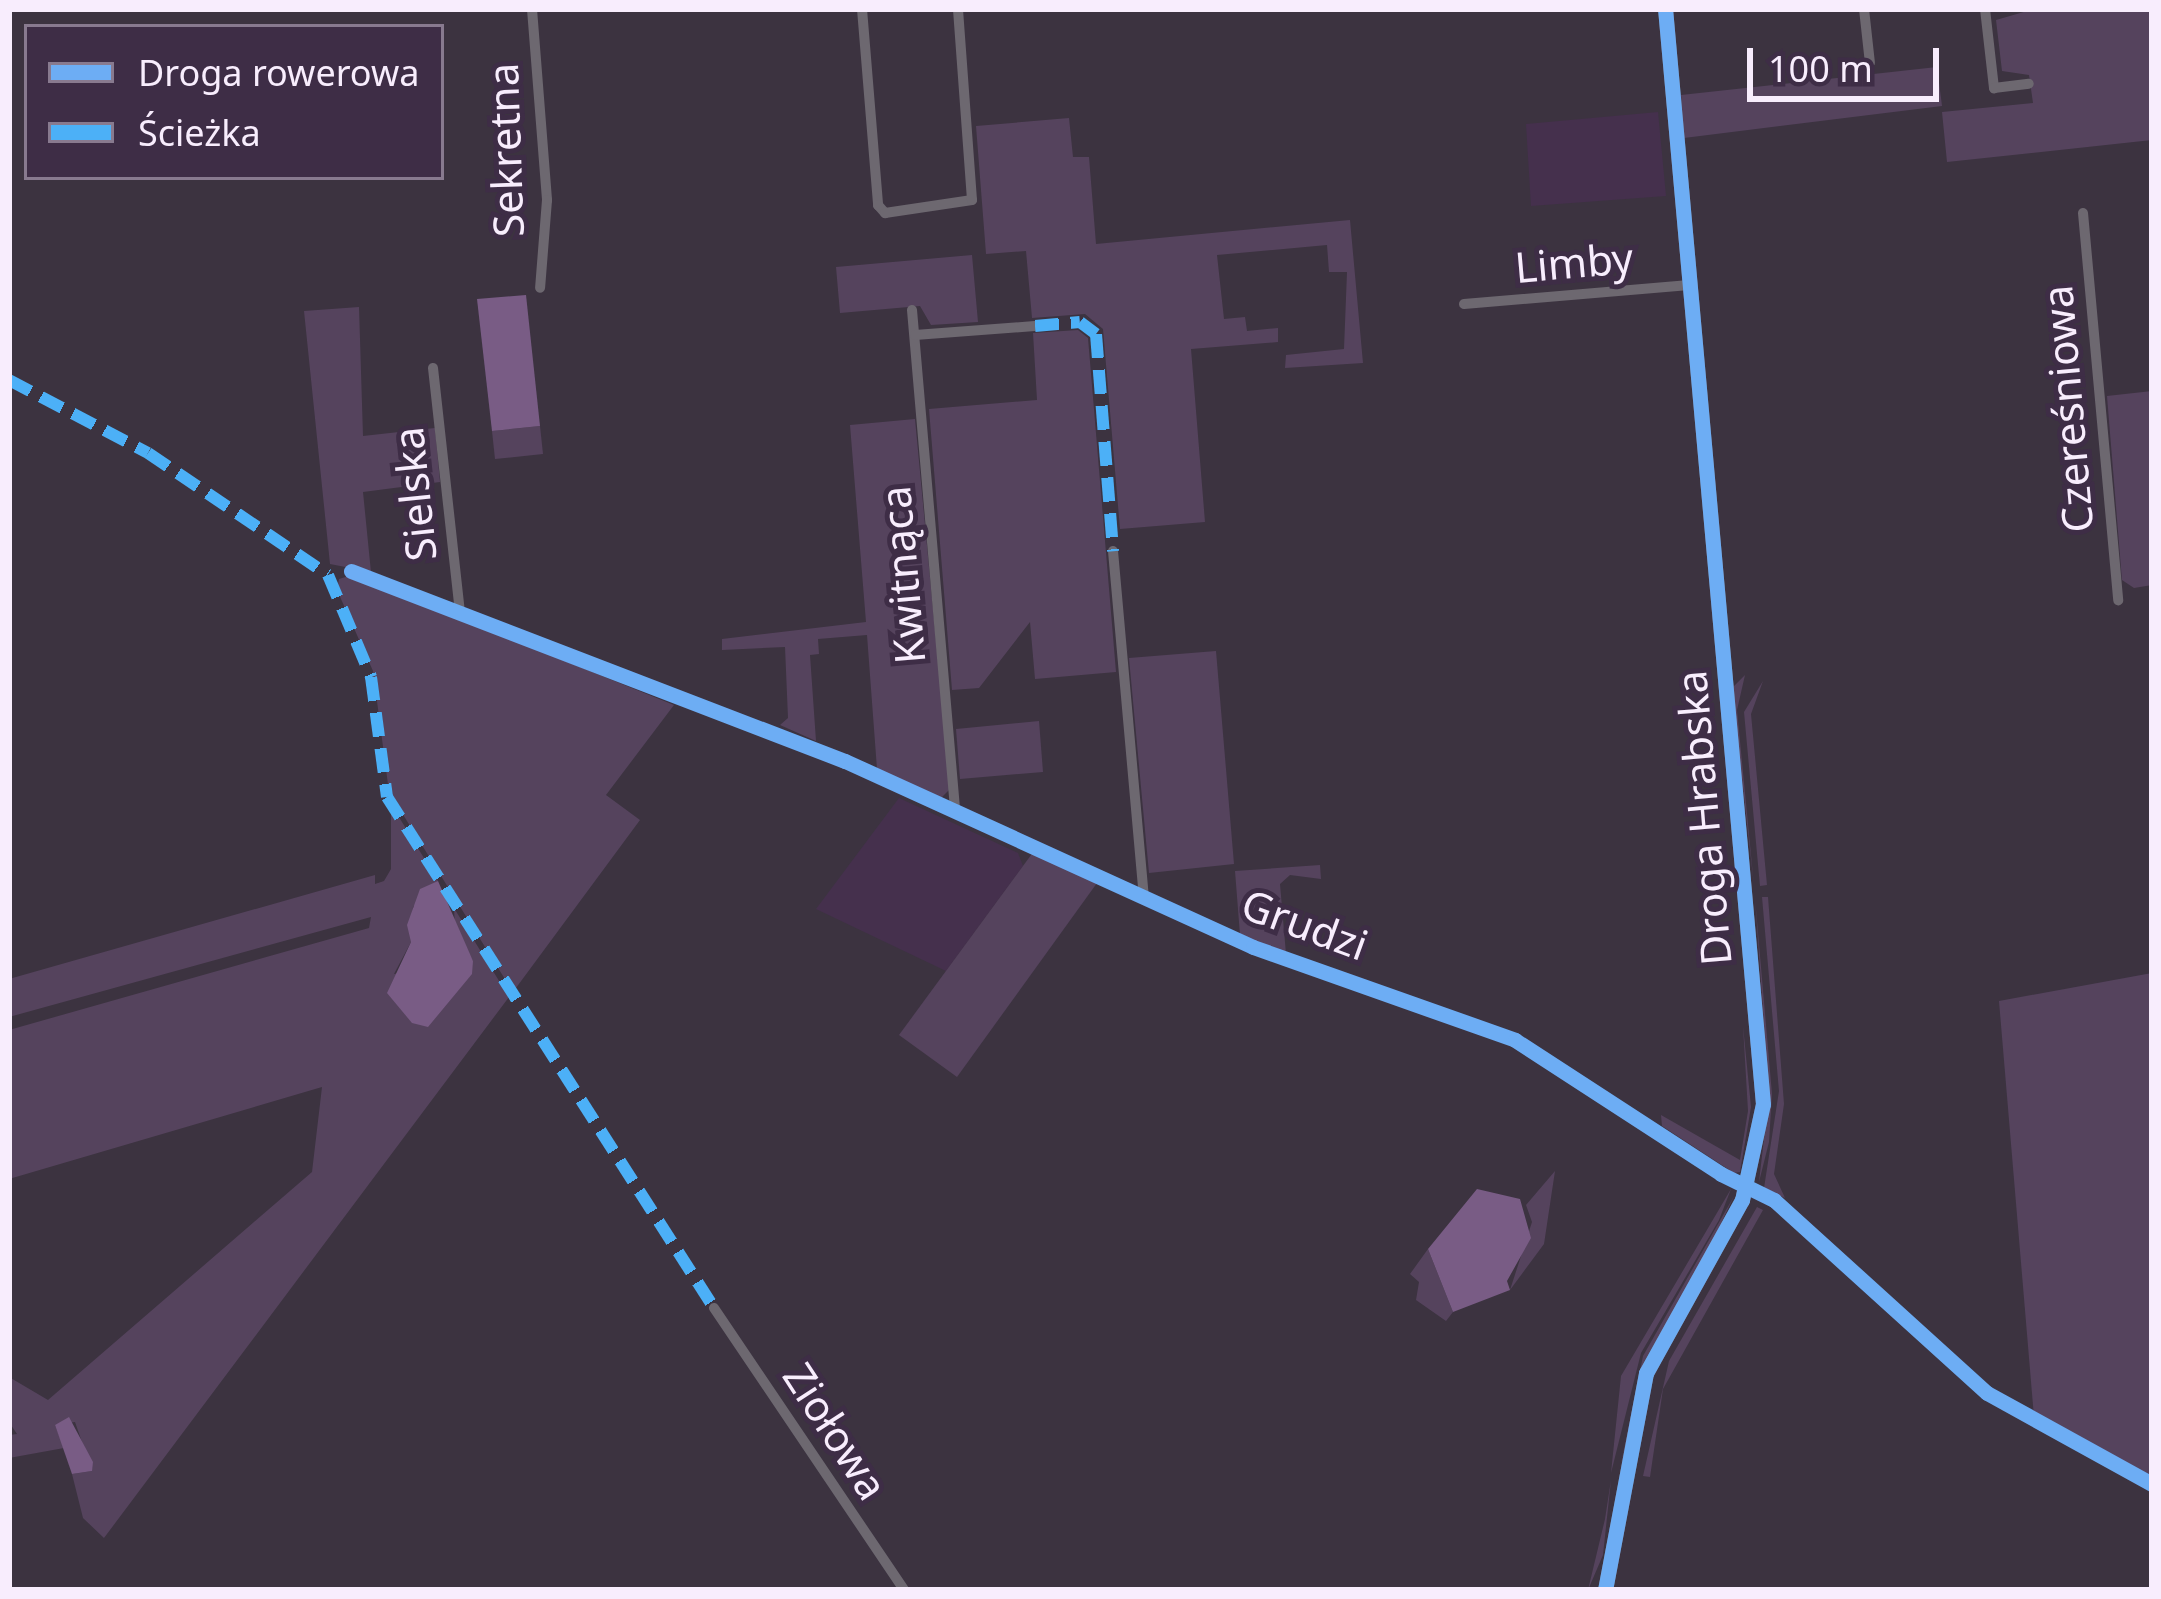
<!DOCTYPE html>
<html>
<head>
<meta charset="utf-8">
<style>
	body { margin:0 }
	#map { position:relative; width:2161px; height:1599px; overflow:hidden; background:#3c3340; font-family:"Noto Sans",sans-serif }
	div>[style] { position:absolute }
	.built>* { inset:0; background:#45304d }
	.green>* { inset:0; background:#55435d }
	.forest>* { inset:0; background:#795c85 }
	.street>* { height:10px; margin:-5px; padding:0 5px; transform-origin:5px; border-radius:5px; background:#6d6870 }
	.secondary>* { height:15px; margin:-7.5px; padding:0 7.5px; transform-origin:7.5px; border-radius:7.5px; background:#706973 }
	.quiet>* { height:12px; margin-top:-6px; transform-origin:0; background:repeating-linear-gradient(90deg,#4cb0f7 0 24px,transparent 0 36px) }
	.cycleway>* { height:15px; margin:-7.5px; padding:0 7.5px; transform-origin:7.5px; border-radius:7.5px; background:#6dadf4 }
	span { translate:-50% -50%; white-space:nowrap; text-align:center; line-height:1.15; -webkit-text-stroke:10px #3e2d46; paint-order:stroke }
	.street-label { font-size:42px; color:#f8edfd }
	.frame { position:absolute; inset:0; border:12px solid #f8edfd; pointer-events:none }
	.legend { position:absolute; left:24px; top:24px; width:420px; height:156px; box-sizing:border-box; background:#3e2d46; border:3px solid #887a8f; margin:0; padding:15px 21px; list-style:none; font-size:36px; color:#f8edfd }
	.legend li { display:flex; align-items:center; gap:24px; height:60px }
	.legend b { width:60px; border:3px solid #887a8f }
	.scale { position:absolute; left:1747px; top:48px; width:192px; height:54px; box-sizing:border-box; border:6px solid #f8edfd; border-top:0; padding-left:15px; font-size:36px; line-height:42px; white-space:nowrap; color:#f8edfd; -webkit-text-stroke:9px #3e2d46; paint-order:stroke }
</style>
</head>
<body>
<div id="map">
	<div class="built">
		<i style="clip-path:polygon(1658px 112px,1666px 196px,1531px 206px,1526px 124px)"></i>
		<i style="clip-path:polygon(899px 798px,1018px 853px,1023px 866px,946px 971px,816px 909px)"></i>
	</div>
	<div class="green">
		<i style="clip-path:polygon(2034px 9px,2152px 9px,2152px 140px,1947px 162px,1942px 112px,2033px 103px,2029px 75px,2002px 71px,1996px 20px)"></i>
		<i style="clip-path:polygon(1937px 67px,1942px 106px,1684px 138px,1681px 95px)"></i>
		<i style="clip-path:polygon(1069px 118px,1073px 157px,1089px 157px,1096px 244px,1350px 220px,1363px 363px,1285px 368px,1286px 355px,1344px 349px,1347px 272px,1329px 272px,1327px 245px,1217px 255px,1224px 319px,1245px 317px,1247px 331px,1278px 328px,1278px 342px,1191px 349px,1205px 522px,1120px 529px,1103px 329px,1085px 314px,1032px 318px,1026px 251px,986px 254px,976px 126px)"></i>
		<i style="clip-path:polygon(972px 255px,978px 322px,931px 325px,920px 306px,840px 313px,836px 267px)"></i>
		<i style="clip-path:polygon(359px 307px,363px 436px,435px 428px,440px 482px,363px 492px,371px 572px,330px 564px,304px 311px)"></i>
		<i style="clip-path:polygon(1078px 330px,1088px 338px,1116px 672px,1035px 679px,1030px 622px,979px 688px,952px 690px,929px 409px,1037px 400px,1033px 333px)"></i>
		<i style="clip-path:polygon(2152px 391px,2152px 585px,2134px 588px,2122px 580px,2107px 396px)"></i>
		<i style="clip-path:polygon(915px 419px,950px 789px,941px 798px,877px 769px,867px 635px,818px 639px,819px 654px,810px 655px,816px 741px,780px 725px,788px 718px,785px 647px,722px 650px,722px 639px,866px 622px,850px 425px)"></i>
		<i style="clip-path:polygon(540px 426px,543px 454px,495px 459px,492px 431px)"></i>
		<i style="clip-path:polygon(352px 575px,674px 705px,606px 795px,640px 820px,513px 992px,389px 792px,373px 671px,337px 590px,339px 579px)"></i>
		<i style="clip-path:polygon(1216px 651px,1234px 864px,1149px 873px,1129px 658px)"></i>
		<i style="clip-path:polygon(1745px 675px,1737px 710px,1754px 886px,1732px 688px)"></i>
		<i style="clip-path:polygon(1763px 681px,1751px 714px,1767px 885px,1760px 886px,1744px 712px)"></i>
		<i style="clip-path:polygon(1039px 721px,1043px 772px,960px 779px,956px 729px)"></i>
		<i style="clip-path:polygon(391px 804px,438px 881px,413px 907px,411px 942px,394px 974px,473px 961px,455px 928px,454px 908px,509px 997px,104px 1538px,83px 1518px,72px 1474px,92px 1471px,75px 1422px,55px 1425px,64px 1448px,9px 1458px,9px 1435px,17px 1434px,9px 1422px,9px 1377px,48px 1400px,312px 1172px,322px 1087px,9px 1179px,9px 1030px,369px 928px,371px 917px,9px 1017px,9px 979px,375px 875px,375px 884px,384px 881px,391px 869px)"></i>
		<i style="clip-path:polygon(1034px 851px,1097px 883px,957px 1077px,899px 1035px)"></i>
		<i style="clip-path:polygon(1320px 865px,1321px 879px,1290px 875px,1280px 884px,1286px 954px,1240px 935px,1235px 871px)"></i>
		<i style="clip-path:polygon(1762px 897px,1768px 897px,1784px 1104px,1774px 1174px,1785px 1198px,1764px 1188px,1779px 1091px)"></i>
		<i style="clip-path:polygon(1755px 898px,1772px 1094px,1769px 1142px,1759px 1182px,1769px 1095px)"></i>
		<i style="clip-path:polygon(2152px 973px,2152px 1479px,2034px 1417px,1999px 1001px)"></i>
		<i style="clip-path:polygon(1743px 1026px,1751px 1107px,1740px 1172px,1734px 1173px,1662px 1126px,1661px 1115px,1740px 1160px,1748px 1111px)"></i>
		<i style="clip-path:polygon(1555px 1171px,1544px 1244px,1510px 1290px,1532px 1222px,1526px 1205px)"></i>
		<i style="clip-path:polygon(1731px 1189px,1719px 1220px,1641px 1353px,1611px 1473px,1621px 1376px)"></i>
		<i style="clip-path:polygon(1734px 1196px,1707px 1253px,1644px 1362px,1619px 1474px,1643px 1356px)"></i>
		<i style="clip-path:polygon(1757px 1207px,1763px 1210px,1663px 1389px,1650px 1477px,1643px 1476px,1669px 1361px)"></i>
		<i style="clip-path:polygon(1428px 1249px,1453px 1312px,1446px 1321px,1416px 1300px,1419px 1282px,1410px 1274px)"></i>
		<i style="clip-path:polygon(1611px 1480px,1603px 1555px,1588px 1590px,1605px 1519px)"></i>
	</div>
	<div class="forest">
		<i style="clip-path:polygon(526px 295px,540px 426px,492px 431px,477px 299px)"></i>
		<i style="clip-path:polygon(438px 881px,473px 961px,472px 974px,428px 1027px,412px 1023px,387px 993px,411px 942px,407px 925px,420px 889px)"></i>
		<i style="clip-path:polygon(1477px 1189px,1520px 1199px,1531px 1238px,1507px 1281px,1510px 1290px,1453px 1312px,1428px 1249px)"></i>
		<i style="clip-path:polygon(69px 1417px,93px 1462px,92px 1471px,72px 1474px,55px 1425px)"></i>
	</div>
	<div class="street">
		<i style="left:532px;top:9px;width:192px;rotate:85.5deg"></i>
		<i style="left:547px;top:200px;width:88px;rotate:94.5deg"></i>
		<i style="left:862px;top:9px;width:197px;rotate:85.3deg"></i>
		<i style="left:878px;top:205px;width:11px;rotate:49deg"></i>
		<i style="left:885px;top:213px;width:88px;rotate:-8.5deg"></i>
		<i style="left:972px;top:200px;width:192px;rotate:-94.2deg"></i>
		<i style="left:1864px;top:9px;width:54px;rotate:83.7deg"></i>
		<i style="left:1985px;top:9px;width:80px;rotate:83.5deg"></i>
		<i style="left:1994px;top:88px;width:35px;rotate:-7deg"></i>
		<i style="left:2083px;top:213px;width:389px;rotate:84.8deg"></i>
		<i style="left:1464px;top:304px;width:226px;rotate:-4.8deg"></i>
		<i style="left:912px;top:310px;width:501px;rotate:85.07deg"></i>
		<i style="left:915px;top:335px;width:120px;rotate:-4.3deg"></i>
		<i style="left:433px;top:368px;width:245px;rotate:83.7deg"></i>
		<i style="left:1113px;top:551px;width:347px;rotate:84.9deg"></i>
		<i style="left:351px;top:571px;width:529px;rotate:21.04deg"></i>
		<i style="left:845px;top:761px;width:448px;rotate:24.5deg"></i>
		<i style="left:1253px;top:947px;width:278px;rotate:19.5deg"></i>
		<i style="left:1515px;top:1040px;width:246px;rotate:33deg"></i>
		<i style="left:1721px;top:1174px;width:59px;rotate:26.1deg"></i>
		<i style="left:1774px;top:1200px;width:287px;rotate:42.2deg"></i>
		<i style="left:1987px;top:1393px;width:188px;rotate:28.9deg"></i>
		<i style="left:714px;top:1308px;width:340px;rotate:56deg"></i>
	</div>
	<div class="secondary">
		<i style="left:1605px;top:1590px;width:221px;rotate:-79.3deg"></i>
		<i style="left:1646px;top:1373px;width:198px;rotate:-61deg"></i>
		<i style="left:1742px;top:1200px;width:98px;rotate:-77.7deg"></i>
		<i style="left:1763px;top:1104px;width:1099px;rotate:-95.11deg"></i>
	</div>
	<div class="quiet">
		<i style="left:1035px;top:326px;width:45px;rotate:-5.1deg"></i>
		<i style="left:1080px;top:322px;width:20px;rotate:37deg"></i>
		<i style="left:1096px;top:334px;width:218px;rotate:85.5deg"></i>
		<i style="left:9px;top:380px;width:157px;rotate:27.7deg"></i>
		<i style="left:148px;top:453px;width:217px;rotate:34.1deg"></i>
		<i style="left:328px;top:575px;width:111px;rotate:67.1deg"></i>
		<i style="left:371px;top:677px;width:121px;rotate:82.4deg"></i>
		<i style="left:387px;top:797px;width:607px;rotate:57.38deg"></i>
	</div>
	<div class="cycleway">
		<i style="left:351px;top:571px;width:529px;rotate:21.04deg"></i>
		<i style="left:845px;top:761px;width:448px;rotate:24.5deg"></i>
		<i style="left:1253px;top:947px;width:278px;rotate:19.5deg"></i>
		<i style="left:1515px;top:1040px;width:246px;rotate:33deg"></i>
		<i style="left:1721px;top:1174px;width:59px;rotate:26.1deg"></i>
		<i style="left:1774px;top:1200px;width:287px;rotate:42.2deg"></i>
		<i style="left:1987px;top:1393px;width:188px;rotate:28.9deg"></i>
		<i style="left:1605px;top:1590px;width:221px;rotate:-79.3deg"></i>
		<i style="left:1646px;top:1373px;width:198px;rotate:-61deg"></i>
		<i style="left:1742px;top:1200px;width:98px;rotate:-77.7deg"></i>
		<i style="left:1763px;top:1104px;width:1099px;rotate:-95.11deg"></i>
	</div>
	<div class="street-label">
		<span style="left:505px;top:150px;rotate:-92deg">Sekretna</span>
		<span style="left:1574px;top:262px;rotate:-5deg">Limby</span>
		<span style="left:2067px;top:409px;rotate:-95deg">Czereśniowa</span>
		<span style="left:414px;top:494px;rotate:-96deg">Sielska</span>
		<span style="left:902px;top:575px;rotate:-95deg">Kwitnąca</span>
		<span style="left:1703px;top:818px;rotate:-95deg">Droga Hrabska</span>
		<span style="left:1305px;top:924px;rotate:20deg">Grudzi</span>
		<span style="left:836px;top:1431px;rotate:57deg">Ziołowa</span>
	</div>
	<div class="frame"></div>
	<ul class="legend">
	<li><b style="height:15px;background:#6dadf4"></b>Droga rowerowa</li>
	<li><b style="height:15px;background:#4cb0f7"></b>Ścieżka</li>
	</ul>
	<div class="scale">100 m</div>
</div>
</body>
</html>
